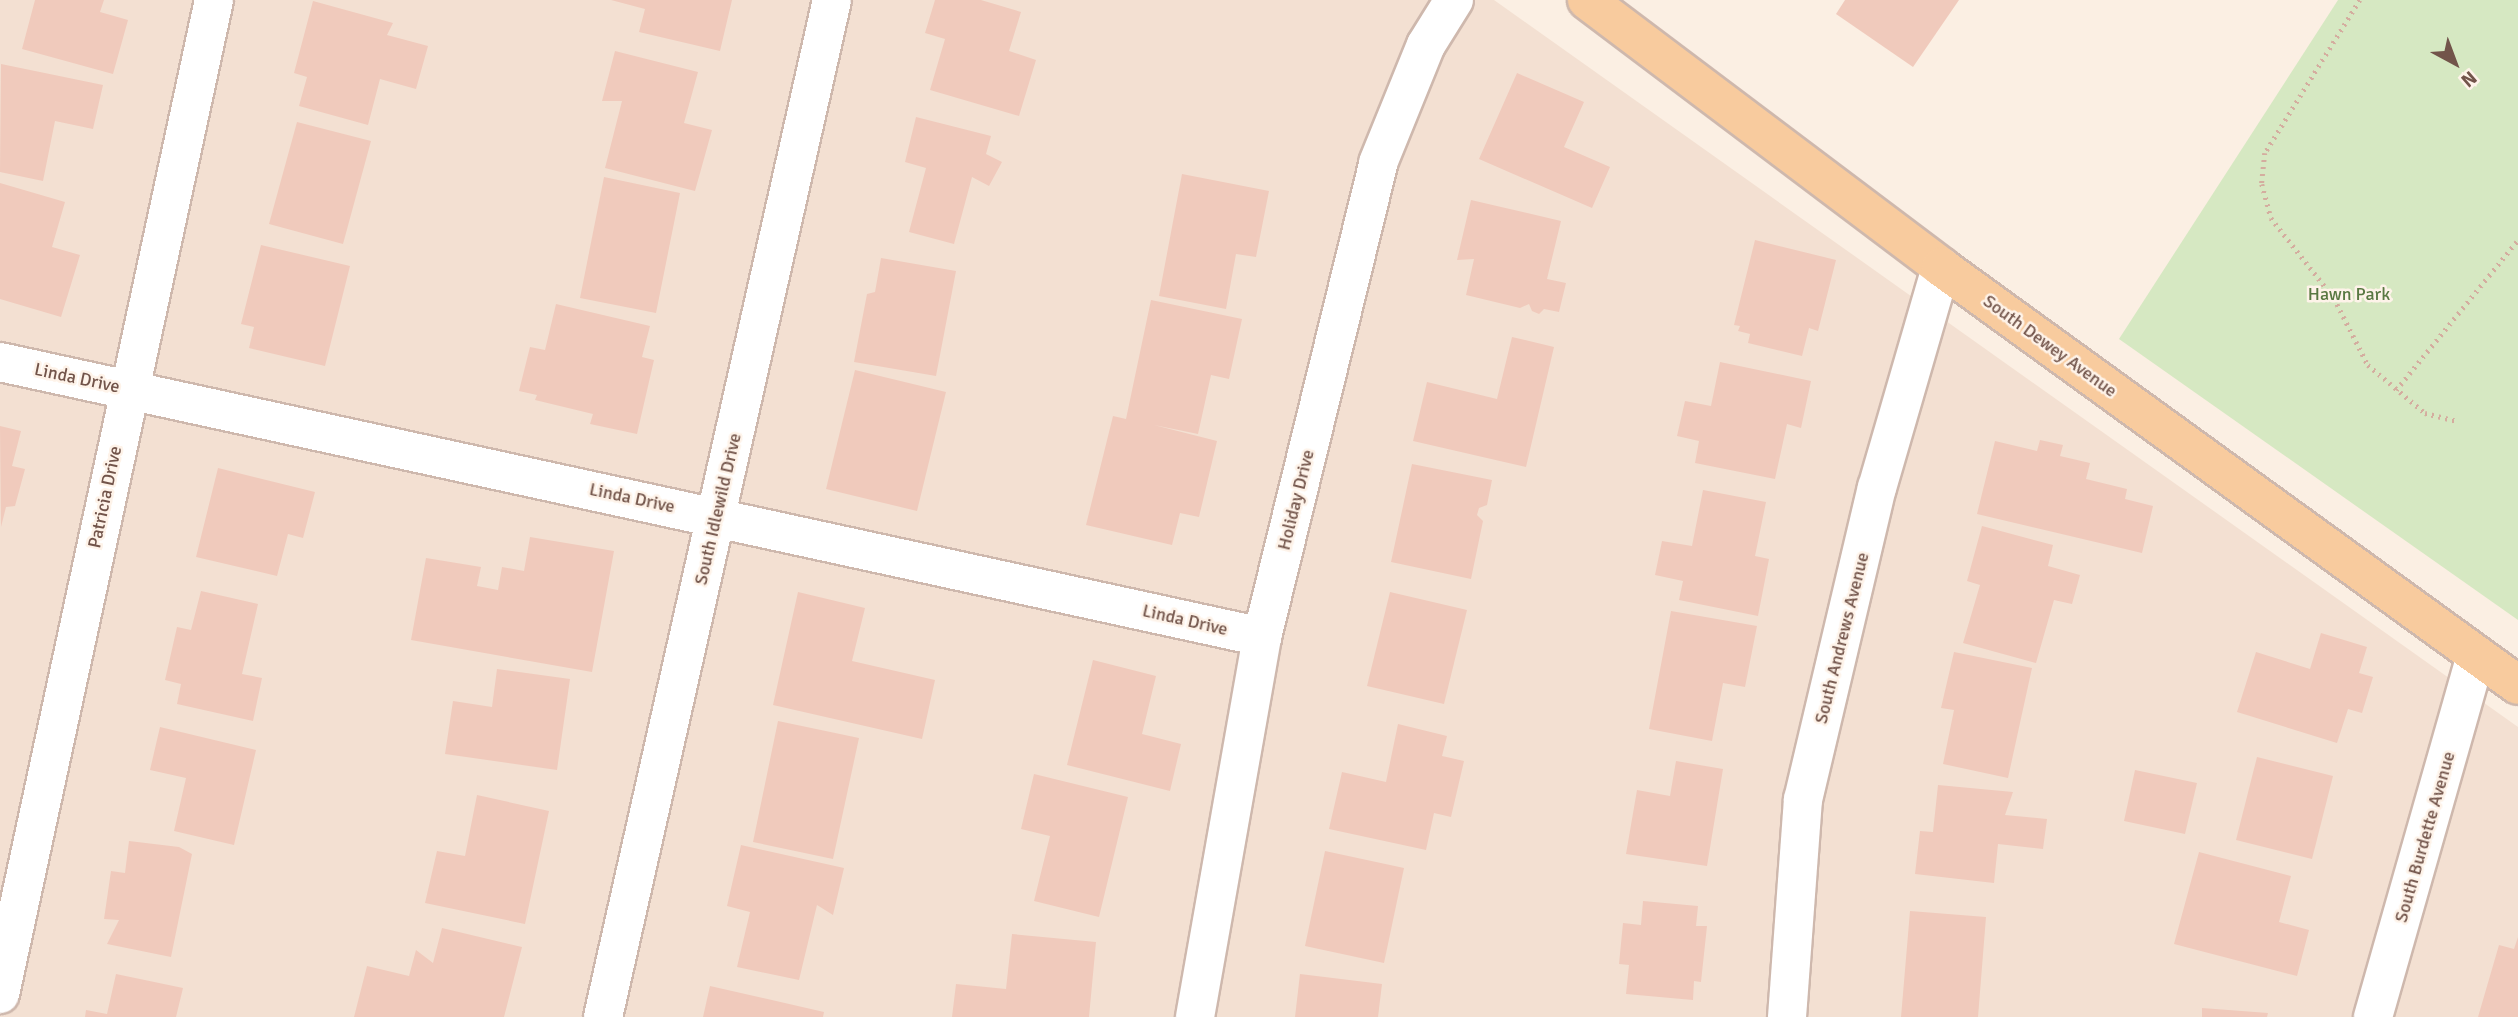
<!DOCTYPE html>
<html>
<head>
<meta charset="utf-8">
<style>
	body { margin:0 }
	#map { position:relative; width:2518px; height:1017px; overflow:hidden; background:#fbefe3; font-family:Signika,sans-serif }
	div>[style] { position:absolute }
	.residential>* { inset:0; background:#f3e0d2 }
	.green>* { inset:0; background:#d6e8c2 }
	.building>* { inset:0; background:#f0cabc }
	.path>* { height:4.5px; margin-top:-2.25px; transform-origin:0; background:repeating-linear-gradient(90deg,#d4ad9f 0 2px,transparent 0 7px) }
	.roads { filter:drop-shadow(2px 0 #ceb8ad) drop-shadow(-2px 0 #ceb8ad) drop-shadow(0 2px #ceb8ad) drop-shadow(0 -2px #ceb8ad) }
	.minor>* { height:38px; margin:-19px; padding:0 19px; transform-origin:19px; border-radius:19px; background:#fff }
	.major>* { height:38px; margin:-19px; padding:0 19px; transform-origin:19px; border-radius:19px; background:#f8cb9e }
	span { translate:-50% -50%; white-space:nowrap; text-align:center; line-height:1.15; -webkit-text-stroke:5px #fef3e9; paint-order:stroke }
	.park-label { font-size:18px; color:#597842 }
	.street-label { font-size:18px; color:#72544a }
	.north { position:absolute; left:2420px; top:28px; width:70px; height:70px; -webkit-text-stroke:5px #fef3e9; paint-order:stroke; rotate:139deg; font-size:19px; font-weight:700; line-height:28px; text-align:center; color:#72544a }
	.north::after { content:''; display:block; margin:auto; width:24px; height:32px; background:#72544a; clip-path:polygon(50% 0,100% 100%,50% 72%,0 100%) }
</style>
</head>
<body>
<div id="map">
	<div class="residential">
		<i style="clip-path:polygon(0 0,1494px 0,2518px 727px,2518px 1017px,0 1017px)"></i>
	</div>
	<div class="green">
		<i style="clip-path:polygon(2338px 0,2518px 0,2518px 620px,2119px 339px)"></i>
	</div>
	<div class="building">
		<i style="clip-path:polygon(35px 0,104px 0,100px 12px,128px 20px,113px 74px,22px 49px)"></i>
		<i style="clip-path:polygon(611px 0,732px 0,720px 51px,639px 32px,645px 9px)"></i>
		<i style="clip-path:polygon(935px 0,981px 0,1021px 12px,1009px 51px,1036px 60px,1019px 116px,930px 90px,945px 39px,925px 33px)"></i>
		<i style="clip-path:polygon(1845px 0,1959px 0,1913px 67px,1836px 14px)"></i>
		<i style="clip-path:polygon(313px 1px,393px 23px,387px 35px,428px 46px,416px 89px,380px 79px,368px 125px,299px 106px,307px 77px,294px 73px)"></i>
		<i style="clip-path:polygon(615px 51px,698px 72px,684px 123px,712px 130px,695px 191px,605px 168px,622px 101px,602px 101px)"></i>
		<i style="clip-path:polygon(1px 64px,103px 85px,93px 129px,55px 121px,43px 181px,0 172px)"></i>
		<i style="clip-path:polygon(1517px 73px,1584px 102px,1564px 147px,1610px 167px,1592px 208px,1479px 159px)"></i>
		<i style="clip-path:polygon(916px 117px,991px 136px,986px 154px,1002px 162px,989px 186px,972px 177px,954px 244px,909px 232px,926px 168px,905px 162px)"></i>
		<i style="clip-path:polygon(297px 122px,371px 141px,343px 244px,269px 224px)"></i>
		<i style="clip-path:polygon(1182px 174px,1269px 191px,1256px 257px,1236px 254px,1226px 309px,1159px 296px)"></i>
		<i style="clip-path:polygon(604px 177px,680px 193px,656px 313px,580px 298px)"></i>
		<i style="clip-path:polygon(0 183px,65px 202px,52px 247px,80px 255px,61px 317px,0 299px)"></i>
		<i style="clip-path:polygon(1471px 200px,1561px 221px,1547px 279px,1566px 283px,1559px 312px,1544px 309px,1539px 314px,1532px 311px,1529px 304px,1520px 308px,1466px 295px,1474px 259px,1457px 260px)"></i>
		<i style="clip-path:polygon(1755px 240px,1836px 260px,1818px 331px,1809px 328px,1802px 356px,1748px 343px,1750px 334px,1738px 331px,1740px 326px,1734px 325px)"></i>
		<i style="clip-path:polygon(261px 245px,350px 266px,325px 366px,249px 348px,254px 327px,241px 324px)"></i>
		<i style="clip-path:polygon(881px 258px,956px 271px,936px 376px,854px 362px,867px 294px,875px 292px)"></i>
		<i style="clip-path:polygon(1151px 300px,1242px 319px,1229px 379px,1211px 375px,1198px 434px,1154px 425px,1217px 441px,1199px 517px,1180px 513px,1172px 545px,1086px 525px,1113px 416px,1126px 419px)"></i>
		<i style="clip-path:polygon(556px 304px,650px 326px,642px 357px,654px 360px,637px 434px,590px 424px,593px 414px,535px 400px,537px 395px,519px 391px,530px 347px,545px 350px)"></i>
		<i style="clip-path:polygon(1512px 337px,1554px 347px,1526px 467px,1413px 441px,1427px 382px,1497px 399px)"></i>
		<i style="clip-path:polygon(1720px 362px,1811px 381px,1801px 428px,1787px 424px,1775px 479px,1695px 463px,1699px 441px,1677px 436px,1685px 401px,1711px 406px)"></i>
		<i style="clip-path:polygon(855px 370px,946px 392px,917px 511px,826px 489px)"></i>
		<i style="clip-path:polygon(0 426px,21px 431px,12px 466px,25px 469px,15px 506px,6px 507px,1px 527px)"></i>
		<i style="clip-path:polygon(2040px 440px,2063px 445px,2060px 456px,2090px 463px,2086px 479px,2127px 489px,2125px 499px,2153px 506px,2142px 553px,1977px 514px,1995px 441px,2037px 451px)"></i>
		<i style="clip-path:polygon(1412px 464px,1492px 480px,1487px 505px,1479px 508px,1477px 515px,1483px 521px,1471px 579px,1391px 562px)"></i>
		<i style="clip-path:polygon(218px 468px,315px 492px,303px 538px,288px 534px,277px 576px,196px 557px)"></i>
		<i style="clip-path:polygon(1703px 490px,1766px 502px,1755px 556px,1769px 559px,1758px 616px,1679px 600px,1683px 581px,1655px 575px,1662px 541px,1692px 546px)"></i>
		<i style="clip-path:polygon(1982px 526px,2053px 545px,2048px 566px,2080px 575px,2072px 604px,2054px 600px,2036px 663px,1963px 643px,1980px 585px,1967px 581px)"></i>
		<i style="clip-path:polygon(530px 537px,614px 551px,592px 672px,411px 640px,426px 558px,481px 567px,477px 586px,498px 590px,502px 567px,524px 571px)"></i>
		<i style="clip-path:polygon(201px 591px,258px 604px,242px 674px,262px 678px,253px 721px,177px 704px,181px 684px,165px 680px,177px 627px,191px 630px)"></i>
		<i style="clip-path:polygon(798px 592px,865px 608px,852px 661px,935px 680px,922px 739px,773px 705px)"></i>
		<i style="clip-path:polygon(1390px 592px,1467px 610px,1444px 704px,1367px 686px)"></i>
		<i style="clip-path:polygon(1671px 611px,1757px 626px,1745px 687px,1723px 683px,1712px 741px,1649px 729px)"></i>
		<i style="clip-path:polygon(2321px 633px,2367px 647px,2359px 673px,2373px 677px,2362px 713px,2348px 709px,2337px 743px,2237px 712px,2256px 652px,2310px 669px)"></i>
		<i style="clip-path:polygon(1954px 652px,2032px 668px,2008px 778px,1943px 764px,1954px 710px,1941px 708px)"></i>
		<i style="clip-path:polygon(1093px 660px,1156px 676px,1142px 734px,1181px 744px,1170px 791px,1067px 765px)"></i>
		<i style="clip-path:polygon(497px 669px,570px 679px,557px 770px,445px 754px,453px 701px,492px 707px)"></i>
		<i style="clip-path:polygon(778px 721px,859px 738px,833px 859px,753px 842px)"></i>
		<i style="clip-path:polygon(1398px 724px,1447px 736px,1442px 756px,1464px 761px,1451px 817px,1434px 813px,1426px 850px,1329px 829px,1342px 772px,1386px 782px)"></i>
		<i style="clip-path:polygon(160px 727px,256px 750px,234px 845px,174px 831px,186px 778px,150px 770px)"></i>
		<i style="clip-path:polygon(2257px 757px,2333px 776px,2312px 859px,2236px 840px)"></i>
		<i style="clip-path:polygon(1676px 761px,1723px 769px,1707px 866px,1626px 854px,1637px 790px,1670px 796px)"></i>
		<i style="clip-path:polygon(2135px 770px,2197px 783px,2185px 834px,2124px 821px)"></i>
		<i style="clip-path:polygon(1034px 774px,1128px 797px,1099px 917px,1034px 901px,1050px 836px,1021px 829px)"></i>
		<i style="clip-path:polygon(1938px 785px,2013px 792px,2005px 815px,2047px 819px,2043px 849px,1998px 844px,1994px 883px,1915px 874px,1920px 831px,1933px 832px)"></i>
		<i style="clip-path:polygon(477px 795px,549px 811px,525px 924px,425px 903px,437px 851px,465px 856px)"></i>
		<i style="clip-path:polygon(129px 841px,179px 847px,192px 854px,171px 957px,107px 944px,119px 920px,104px 919px,111px 871px,125px 873px)"></i>
		<i style="clip-path:polygon(741px 845px,844px 868px,833px 915px,817px 905px,799px 980px,737px 967px,750px 912px,727px 906px)"></i>
		<i style="clip-path:polygon(1325px 851px,1404px 868px,1384px 963px,1305px 946px)"></i>
		<i style="clip-path:polygon(2199px 852px,2291px 876px,2279px 922px,2309px 930px,2297px 976px,2174px 944px)"></i>
		<i style="clip-path:polygon(1643px 901px,1698px 906px,1696px 926px,1707px 926px,1701px 982px,1694px 981px,1693px 1000px,1626px 994px,1629px 965px,1619px 964px,1623px 923px,1641px 925px)"></i>
		<i style="clip-path:polygon(1910px 911px,1986px 917px,1978px 1017px,1901px 1017px)"></i>
		<i style="clip-path:polygon(442px 928px,522px 947px,504px 1017px,354px 1017px,367px 966px,409px 976px,416px 950px,433px 963px)"></i>
		<i style="clip-path:polygon(1012px 934px,1096px 942px,1089px 1017px,952px 1017px,956px 984px,1006px 989px)"></i>
		<i style="clip-path:polygon(2518px 937px,2518px 1017px,2478px 1017px,2499px 945px,2514px 949px)"></i>
		<i style="clip-path:polygon(116px 974px,183px 988px,176px 1017px,85px 1017px,86px 1010px,107px 1014px)"></i>
		<i style="clip-path:polygon(1300px 974px,1382px 984px,1378px 1017px,1295px 1017px)"></i>
		<i style="clip-path:polygon(710px 986px,824px 1012px,823px 1017px,703px 1017px)"></i>
		<i style="clip-path:polygon(2202px 1008px,2268px 1013px,2267px 1017px,2202px 1017px)"></i>
	</div>
	<div class="path">
		<i style="left:2360px;top:0;width:180px;rotate:121.8deg"></i>
		<i style="left:2265px;top:153px;width:31px;rotate:96deg"></i>
		<i style="left:2262px;top:184px;width:35px;rotate:75deg"></i>
		<i style="left:2271px;top:218px;width:102px;rotate:51.8deg"></i>
		<i style="left:2334px;top:298px;width:75px;rotate:63.1deg"></i>
		<i style="left:2368px;top:365px;width:75px;rotate:40.1deg"></i>
		<i style="left:2425px;top:413px;width:34px;rotate:14deg"></i>
		<i style="left:2396px;top:390px;width:193px;rotate:-50.9deg"></i>
	</div>
	<div class="roads">
		<div class="minor">
			<i style="left:0;top:362px;width:1292px;rotate:12.29deg"></i>
			<i style="left:0;top:994px;width:1017px;rotate:-77.85deg"></i>
			<i style="left:603px;top:1017px;width:1042px;rotate:-77.31deg"></i>
			<i style="left:1195px;top:1017px;width:386px;rotate:-80deg"></i>
			<i style="left:1262px;top:637px;width:488px;rotate:-76.2deg"></i>
			<i style="left:1378px;top:163px;width:127px;rotate:-67.9deg"></i>
			<i style="left:1426px;top:45px;width:53px;rotate:-58.1deg"></i>
			<i style="left:1787px;top:1017px;width:218px;rotate:-85.8deg"></i>
			<i style="left:1803px;top:800px;width:321px;rotate:-76.7deg"></i>
			<i style="left:1877px;top:488px;width:230px;rotate:-73.8deg"></i>
			<i style="left:2373px;top:1017px;width:375px;rotate:-74.1deg"></i>
		</div>
		<div class="major">
			<i style="left:1587px;top:0;width:443px;rotate:37deg"></i>
			<i style="left:1941px;top:267px;width:712px;rotate:35.92deg"></i>
		</div>
	</div>
	<div class="park-label">
		<span style="left:2349px;top:294px">Hawn Park</span>
	</div>
	<div class="street-label">
		<span style="left:2050px;top:346px;rotate:36deg">South Dewey Avenue</span>
		<span style="left:77px;top:378px;rotate:12deg">Linda Drive</span>
		<span style="left:105px;top:497px;rotate:-78deg">Patricia Drive</span>
		<span style="left:632px;top:498px;rotate:12deg">Linda Drive</span>
		<span style="left:1296px;top:500px;rotate:-76deg">Holiday Drive</span>
		<span style="left:718px;top:509px;rotate:-77deg">South Idlewild Drive</span>
		<span style="left:1185px;top:620px;rotate:13deg">Linda Drive</span>
		<span style="left:1842px;top:638px;rotate:-76deg">South Andrews Avenue</span>
		<span style="left:2425px;top:837px;rotate:-74deg">South Burdette Avenue</span>
	</div>
	<div class="north">N</div>
</div>
</body>
</html>
